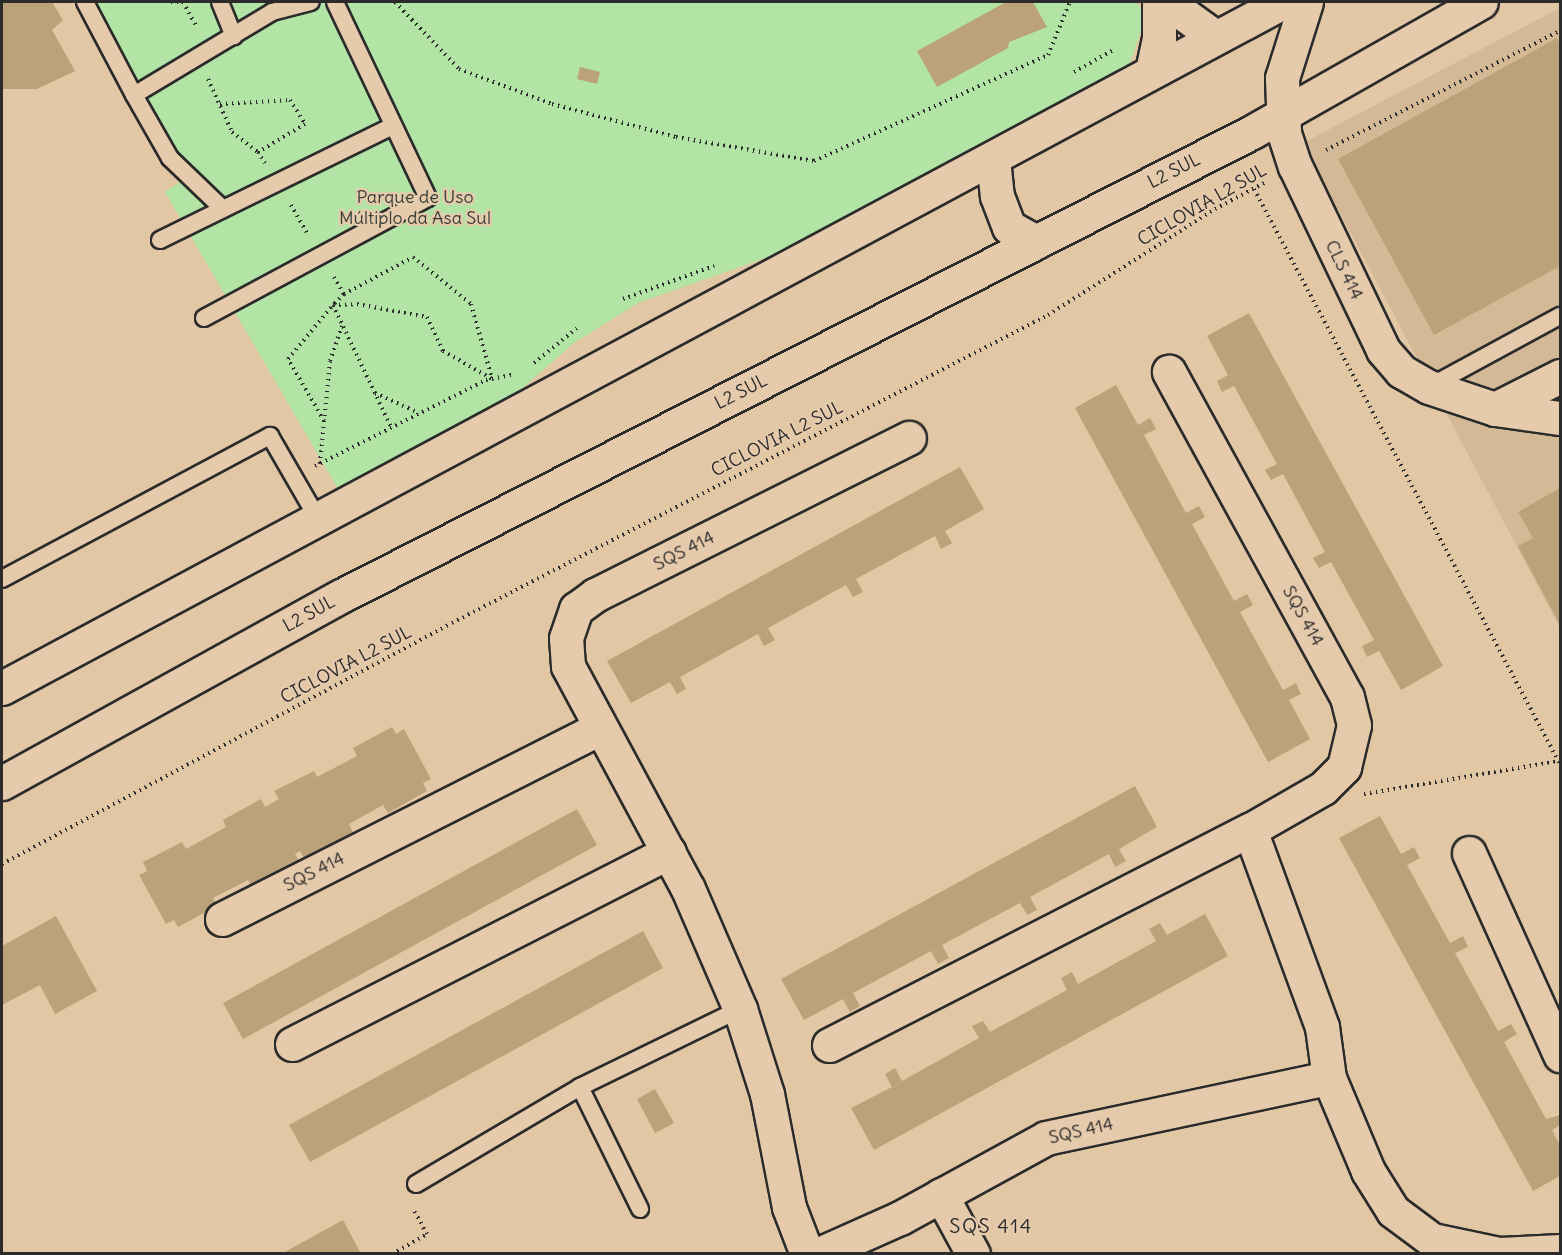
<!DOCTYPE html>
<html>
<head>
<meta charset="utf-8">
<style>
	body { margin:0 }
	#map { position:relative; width:1562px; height:1255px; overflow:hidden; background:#e2c7a5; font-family:Delius,sans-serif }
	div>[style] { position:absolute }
	.built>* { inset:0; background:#d3b996 }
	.green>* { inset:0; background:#b1e4a5 }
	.building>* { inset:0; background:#bba27b }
	.path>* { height:4px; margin-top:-2px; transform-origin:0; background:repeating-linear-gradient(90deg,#2b2b2b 0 1.5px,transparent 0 6px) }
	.roads { filter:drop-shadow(2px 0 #2b2b2b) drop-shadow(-2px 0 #2b2b2b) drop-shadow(0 2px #2b2b2b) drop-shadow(0 -2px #2b2b2b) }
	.service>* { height:16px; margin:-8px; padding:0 8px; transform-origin:8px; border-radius:8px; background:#e5caac }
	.minor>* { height:33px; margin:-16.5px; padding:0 16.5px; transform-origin:16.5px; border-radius:16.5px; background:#e5caac }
	.tertiary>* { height:33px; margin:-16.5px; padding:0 16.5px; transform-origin:16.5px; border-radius:16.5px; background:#e5caac }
	.primary>* { height:33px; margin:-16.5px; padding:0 16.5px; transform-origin:16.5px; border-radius:16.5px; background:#e5caac }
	span { translate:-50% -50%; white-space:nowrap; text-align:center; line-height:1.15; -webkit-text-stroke:4.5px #e5caac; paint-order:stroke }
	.street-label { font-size:18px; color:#2b2b2b }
	.park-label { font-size:18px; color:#383e37 }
	.neighbourhood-label { font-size:20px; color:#2b2b2b; letter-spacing:1.5px }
	.frame { position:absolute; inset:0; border:3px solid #2b2b2b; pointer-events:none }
</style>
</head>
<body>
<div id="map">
	<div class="built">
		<i style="clip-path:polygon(1560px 8px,1560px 628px,1303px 143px)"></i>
	</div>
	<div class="green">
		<i style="clip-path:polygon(85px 2px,1137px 2px,1146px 17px,1129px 65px,777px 254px,638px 303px,574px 343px,519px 391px,338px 489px,165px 192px,184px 179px)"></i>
	</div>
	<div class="building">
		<i style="clip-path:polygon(2px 2px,52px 2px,63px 20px,52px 30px,75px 71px,37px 89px,2px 89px)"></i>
		<i style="clip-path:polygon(1006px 2px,1033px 2px,1047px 27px,1009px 42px,1008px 48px,937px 87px,917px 51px)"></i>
		<i style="clip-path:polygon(1557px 38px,1560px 45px,1560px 266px,1434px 335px,1338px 159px)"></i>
		<i style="clip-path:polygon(580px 67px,600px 72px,597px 84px,577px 79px)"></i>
		<i style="clip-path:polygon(1249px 313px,1443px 666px,1401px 690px,1379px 651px,1367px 657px,1362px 646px,1374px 640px,1331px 562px,1319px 568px,1313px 558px,1325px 552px,1283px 474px,1271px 480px,1265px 470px,1277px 464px,1234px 386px,1222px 392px,1217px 381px,1228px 375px,1207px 336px)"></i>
		<i style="clip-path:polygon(1116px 385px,1138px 425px,1150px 418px,1156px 429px,1144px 435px,1186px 513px,1199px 506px,1205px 517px,1192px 524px,1234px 601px,1247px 594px,1253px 605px,1240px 612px,1283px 690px,1296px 683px,1301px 694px,1289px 700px,1310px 739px,1268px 762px,1075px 408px)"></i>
		<i style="clip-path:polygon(960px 467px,984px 509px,945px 531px,952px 543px,941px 549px,935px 536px,856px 579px,863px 592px,853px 597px,846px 585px,768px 628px,775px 640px,764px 646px,758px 634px,680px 677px,686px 689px,677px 694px,670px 682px,631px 703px,607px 661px)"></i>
		<i style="clip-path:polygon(1560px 488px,1560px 625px,1518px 546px,1533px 538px,1518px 512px)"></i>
		<i style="clip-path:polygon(392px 727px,396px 734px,404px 729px,431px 779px,423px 783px,427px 791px,388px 813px,383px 805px,349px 824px,355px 837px,307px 864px,300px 851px,295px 854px,302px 866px,255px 892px,248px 880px,213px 898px,217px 906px,178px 927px,174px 920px,166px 924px,139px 875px,147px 871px,143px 862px,182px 842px,186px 849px,226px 827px,223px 820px,261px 799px,265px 807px,279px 799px,274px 791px,314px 771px,317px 777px,357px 756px,353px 748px)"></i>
		<i style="clip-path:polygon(1135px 786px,1157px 827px,1119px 849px,1126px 861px,1115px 867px,1109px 854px,1030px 897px,1037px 910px,1027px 915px,1020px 903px,942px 945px,949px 958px,938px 964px,931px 951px,853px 993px,860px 1006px,850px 1012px,843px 999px,804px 1020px,781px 979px)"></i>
		<i style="clip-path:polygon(577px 809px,597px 845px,243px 1039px,223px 1003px)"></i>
		<i style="clip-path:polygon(1380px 816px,1401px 854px,1414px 847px,1420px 858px,1407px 865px,1450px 943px,1463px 936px,1468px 947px,1455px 953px,1498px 1031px,1511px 1024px,1517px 1034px,1504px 1042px,1546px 1119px,1560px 1115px,1560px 1125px,1552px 1130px,1560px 1145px,1560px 1176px,1533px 1191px,1339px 838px)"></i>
		<i style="clip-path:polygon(1205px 914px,1228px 956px,874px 1150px,851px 1108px,892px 1087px,885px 1074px,895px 1068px,902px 1081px,979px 1038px,972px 1026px,983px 1021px,990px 1032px,1067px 990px,1061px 978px,1072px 972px,1078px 984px,1156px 941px,1149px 929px,1160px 923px,1167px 935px)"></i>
		<i style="clip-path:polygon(56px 916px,97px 991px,55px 1014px,40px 985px,2px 1005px,2px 946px)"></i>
		<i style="clip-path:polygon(643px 931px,663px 968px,310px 1162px,289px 1125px)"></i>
		<i style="clip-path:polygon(655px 1089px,674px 1123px,655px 1133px,637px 1099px)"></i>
		<i style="clip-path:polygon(343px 1220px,361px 1254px,281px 1254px)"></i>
	</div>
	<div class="path">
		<i style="left:171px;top:2px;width:12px"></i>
		<i style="left:183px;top:2px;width:29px;rotate:61deg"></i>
		<i style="left:395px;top:2px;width:93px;rotate:46.3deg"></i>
		<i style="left:459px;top:69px;width:99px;rotate:20.6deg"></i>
		<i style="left:552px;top:104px;width:128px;rotate:14.9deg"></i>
		<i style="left:676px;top:137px;width:140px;rotate:9.9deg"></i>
		<i style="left:814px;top:161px;width:257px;rotate:-24.4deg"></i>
		<i style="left:1048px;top:55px;width:57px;rotate:-67.5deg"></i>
		<i style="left:1074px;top:72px;width:47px;rotate:-29.3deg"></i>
		<i style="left:208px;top:79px;width:58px;rotate:65.6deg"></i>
		<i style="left:232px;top:132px;width:33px;rotate:38deg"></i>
		<i style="left:258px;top:152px;width:13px;rotate:58deg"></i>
		<i style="left:220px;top:104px;width:70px;rotate:-3.3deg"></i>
		<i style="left:290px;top:100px;width:28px;rotate:58deg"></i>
		<i style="left:305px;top:124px;width:55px;rotate:149.2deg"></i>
		<i style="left:1326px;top:150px;width:263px;rotate:-27deg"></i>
		<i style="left:1254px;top:189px;width:651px;rotate:61.98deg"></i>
		<i style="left:291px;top:205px;width:34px;rotate:60deg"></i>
		<i style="left:334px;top:277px;width:20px;rotate:60deg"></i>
		<i style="left:344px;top:294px;width:16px;rotate:135deg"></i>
		<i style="left:333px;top:305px;width:135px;rotate:64.6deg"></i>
		<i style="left:344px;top:294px;width:78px;rotate:-28.2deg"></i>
		<i style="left:413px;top:257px;width:75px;rotate:39deg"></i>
		<i style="left:471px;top:304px;width:77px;rotate:74.2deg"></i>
		<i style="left:623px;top:299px;width:97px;rotate:-19.9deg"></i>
		<i style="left:534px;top:363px;width:55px;rotate:-39.1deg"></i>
		<i style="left:375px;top:393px;width:48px;rotate:24.4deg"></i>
		<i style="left:324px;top:421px;width:72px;rotate:-120.1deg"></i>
		<i style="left:288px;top:359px;width:70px;rotate:-50.2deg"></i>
		<i style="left:333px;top:305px;width:24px;rotate:-2deg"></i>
		<i style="left:357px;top:304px;width:71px;rotate:10.5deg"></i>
		<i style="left:427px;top:317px;width:38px;rotate:65deg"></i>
		<i style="left:443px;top:351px;width:56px;rotate:29.7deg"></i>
		<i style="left:320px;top:464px;width:103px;rotate:-84.5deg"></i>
		<i style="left:330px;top:361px;width:37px;rotate:-71deg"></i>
		<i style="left:315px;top:466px;width:191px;rotate:-26.7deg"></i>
		<i style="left:486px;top:380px;width:26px;rotate:-11deg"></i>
		<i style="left:1364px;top:794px;width:198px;rotate:-9.6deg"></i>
		<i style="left:2px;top:864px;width:510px;rotate:-28.17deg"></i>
		<i style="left:452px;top:623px;width:671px;rotate:-27.33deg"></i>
		<i style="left:1048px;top:315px;width:198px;rotate:-32.4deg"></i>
		<i style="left:1215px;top:209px;width:58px;rotate:-27.9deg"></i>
		<i style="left:392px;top:1254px;width:40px;rotate:-29.7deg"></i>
		<i style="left:427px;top:1234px;width:29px;rotate:-119deg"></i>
	</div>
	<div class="roads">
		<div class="service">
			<i style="left:85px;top:2px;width:105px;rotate:62.2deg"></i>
			<i style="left:220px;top:2px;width:37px;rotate:68deg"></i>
			<i style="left:223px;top:209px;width:74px;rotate:-136.1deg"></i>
			<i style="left:170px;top:158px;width:73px;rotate:-119.7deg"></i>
			<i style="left:134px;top:95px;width:161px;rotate:-31deg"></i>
			<i style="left:272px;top:12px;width:40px;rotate:-14.4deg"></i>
			<i style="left:160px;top:240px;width:259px;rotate:-26.1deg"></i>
			<i style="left:204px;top:318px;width:254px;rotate:-28.2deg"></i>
			<i style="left:428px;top:198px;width:217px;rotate:-115.4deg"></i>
			<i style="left:1429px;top:387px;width:149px;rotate:-28.5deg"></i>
			<i style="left:2px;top:579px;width:304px;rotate:-28.1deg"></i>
			<i style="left:270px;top:436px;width:98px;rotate:60deg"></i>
			<i style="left:580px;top:1087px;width:136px;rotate:63.8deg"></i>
			<i style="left:416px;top:1184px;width:191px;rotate:-30.6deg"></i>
			<i style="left:580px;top:1087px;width:178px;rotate:-26deg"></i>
		</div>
		<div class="minor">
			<i style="left:1250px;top:830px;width:210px;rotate:69.9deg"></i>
			<i style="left:1322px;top:1027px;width:51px;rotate:82.2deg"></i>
			<i style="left:1329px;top:1078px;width:101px;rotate:67.2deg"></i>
			<i style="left:1368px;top:1171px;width:47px;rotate:58deg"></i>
			<i style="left:1393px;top:1211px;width:49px;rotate:36.6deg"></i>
			<i style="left:1432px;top:1240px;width:68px;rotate:11.8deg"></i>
			<i style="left:1469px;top:853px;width:222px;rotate:65.7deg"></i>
			<i style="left:222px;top:919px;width:424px;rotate:-26.8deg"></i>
			<i style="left:292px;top:1044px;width:423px;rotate:-27deg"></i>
			<i style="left:829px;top:1045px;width:473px;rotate:-27.1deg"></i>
			<i style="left:1250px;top:830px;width:84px;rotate:-29.9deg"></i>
			<i style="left:1323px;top:788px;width:30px;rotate:-45deg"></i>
			<i style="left:1344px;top:767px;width:43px;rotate:-76.6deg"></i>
			<i style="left:1354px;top:725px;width:29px;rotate:-104deg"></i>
			<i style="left:1347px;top:697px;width:371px;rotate:-118.7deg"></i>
			<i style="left:941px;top:1195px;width:67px;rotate:61.5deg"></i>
			<i style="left:807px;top:1254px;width:50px;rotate:-111deg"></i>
			<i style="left:789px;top:1207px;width:115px;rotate:-101deg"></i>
			<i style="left:767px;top:1094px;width:89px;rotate:-107.6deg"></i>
			<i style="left:740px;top:1009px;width:131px;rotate:-113.4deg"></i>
			<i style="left:688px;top:889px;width:253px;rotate:-118.3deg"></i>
			<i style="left:568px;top:666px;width:28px;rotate:-94deg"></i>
			<i style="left:566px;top:638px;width:31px;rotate:-71deg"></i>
			<i style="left:576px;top:609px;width:24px;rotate:-36deg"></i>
			<i style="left:595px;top:595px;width:351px;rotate:-26.6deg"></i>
			<i style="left:819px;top:1254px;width:89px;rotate:-24deg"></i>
			<i style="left:900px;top:1218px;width:166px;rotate:-28.7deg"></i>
			<i style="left:1046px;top:1138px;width:289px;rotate:-12deg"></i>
			<i style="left:1500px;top:1254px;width:60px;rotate:-2.9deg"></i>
		</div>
		<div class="tertiary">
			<i style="left:1167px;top:2px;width:58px;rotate:35.9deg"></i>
			<i style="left:1306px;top:2px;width:80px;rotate:107.5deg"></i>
			<i style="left:1282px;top:78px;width:55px;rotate:87.9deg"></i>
			<i style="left:1284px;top:133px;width:35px;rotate:72deg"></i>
			<i style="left:1295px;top:166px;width:204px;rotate:64.4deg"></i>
			<i style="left:1383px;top:350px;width:28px;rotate:49deg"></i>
			<i style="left:1401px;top:371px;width:32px;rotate:30deg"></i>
			<i style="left:1429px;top:387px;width:70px;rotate:18.4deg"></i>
			<i style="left:1495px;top:409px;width:66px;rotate:7.9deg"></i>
			<i style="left:1152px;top:71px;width:33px;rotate:-78deg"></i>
			<i style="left:1159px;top:39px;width:37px;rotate:-90deg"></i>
			<i style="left:1495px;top:409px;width:73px;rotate:-26.9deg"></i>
		</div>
		<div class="primary">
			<i style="left:993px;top:159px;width:37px;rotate:84deg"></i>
			<i style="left:997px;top:196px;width:33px;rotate:69deg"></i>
			<i style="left:1009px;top:227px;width:31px;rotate:29deg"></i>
			<i style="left:2px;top:688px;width:1453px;rotate:-28.17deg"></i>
			<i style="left:2px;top:783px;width:387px;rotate:-28.9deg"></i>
			<i style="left:341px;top:596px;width:1022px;rotate:-26.99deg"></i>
			<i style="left:1252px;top:132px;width:263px;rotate:-29.6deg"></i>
		</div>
	</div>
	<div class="street-label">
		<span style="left:1174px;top:171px;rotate:-27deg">L2 SUL</span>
		<span style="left:1202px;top:205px;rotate:-30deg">CICLOVIA L2 SUL</span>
		<span style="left:1344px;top:270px;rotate:64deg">CLS 414</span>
		<span style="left:741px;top:392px;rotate:-27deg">L2 SUL</span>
		<span style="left:777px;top:439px;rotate:-27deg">CICLOVIA L2 SUL</span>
		<span style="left:684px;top:551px;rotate:-27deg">SQS 414</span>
		<span style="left:309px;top:614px;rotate:-29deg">L2 SUL</span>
		<span style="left:1303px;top:616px;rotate:61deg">SQS 414</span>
		<span style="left:346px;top:665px;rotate:-28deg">CICLOVIA L2 SUL</span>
		<span style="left:314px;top:872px;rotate:-27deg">SQS 414</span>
		<span style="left:1081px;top:1131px;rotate:-13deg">SQS 414</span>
	</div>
	<div class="park-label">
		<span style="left:415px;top:208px">Parque de Uso<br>Múltiplo da Asa Sul</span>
	</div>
	<div class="neighbourhood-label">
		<span style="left:991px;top:1225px">SQS 414</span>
	</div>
	<div class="frame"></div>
</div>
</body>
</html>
